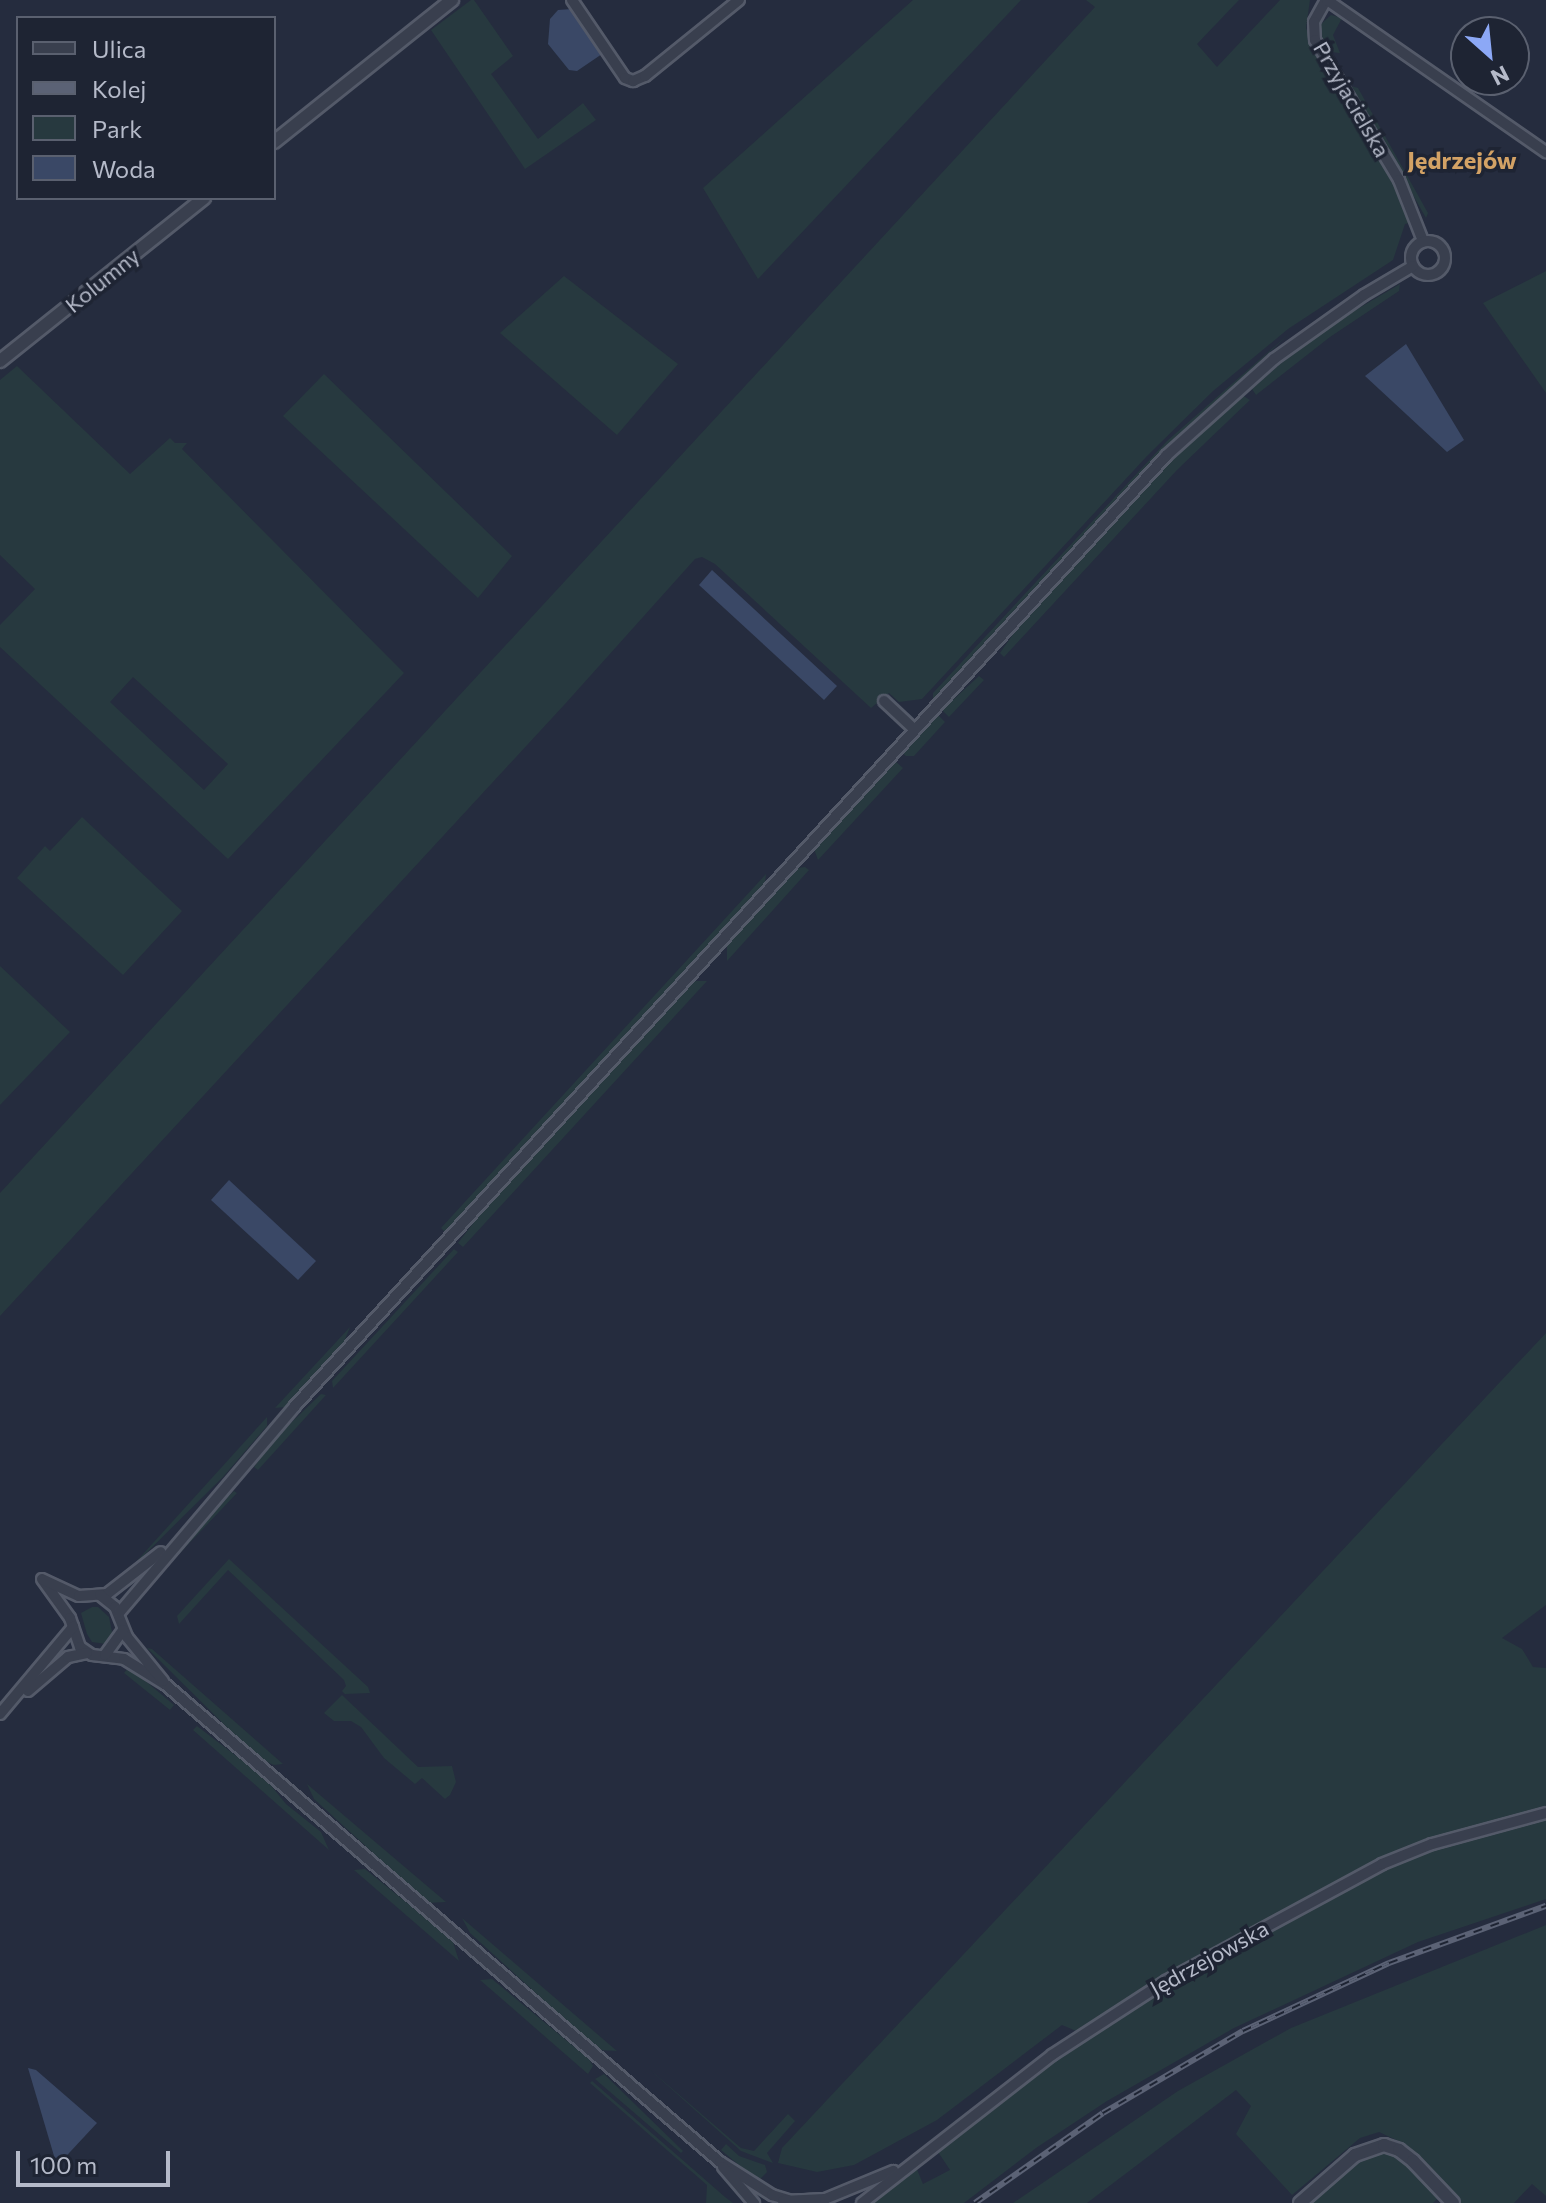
<!DOCTYPE html>
<html>
<head>
<meta charset="utf-8">
<style>
	body { margin:0 }
	#map { position:relative; width:1546px; height:2203px; overflow:hidden; background:#252c3e; font-family:Commissioner,sans-serif }
	div>[style] { position:absolute }
	.green>* { inset:0; background:#27393f }
	.water>* { inset:0; background:#3a4866 }
	.roads { filter:drop-shadow(2px 0 #545a69) drop-shadow(-2px 0 #545a69) drop-shadow(0 2px #545a69) drop-shadow(0 -2px #545a69) }
	.minor>* { height:10px; margin:-5px; padding:0 5px; transform-origin:5px; border-radius:5px; background:#393f4e }
	.minor>.ring { margin:-5px; padding:0; box-sizing:content-box; background:none; border:10px solid #393f4e; border-radius:50% }
	.tertiary>* { height:12px; margin:-6px; padding:0 6px; transform-origin:6px; border-radius:6px; background:#393f4e }
	.rail>* { height:6px; margin-top:-3px; transform-origin:0; background:repeating-linear-gradient(90deg,#1e2433 0 9px,#5b6275 0 18px); box-sizing:border-box; border-block:2px solid #5b6275 }
	span { translate:-50% -50%; white-space:nowrap; text-align:center; line-height:1.15; -webkit-text-stroke:7px #1e2433; paint-order:stroke }
	.street-label { font-size:22px; color:#b5bac9 }
	.neighbourhood-label { font-size:24px; color:#d3a265; font-weight:700 }
	.legend { position:absolute; left:16px; top:16px; width:260px; height:184px; box-sizing:border-box; background:#1e2433; border:2px solid #5a606f; margin:0; padding:10px 14px; list-style:none; font-size:24px; color:#b5bac9 }
	.legend li { display:flex; align-items:center; gap:16px; height:40px }
	.legend b { width:40px; border:2px solid #5a606f }
	.north { position:absolute; left:1450px; top:16px; width:80px; height:80px; box-sizing:border-box; background:#1e2433; border:2px solid #5a606f; border-radius:50%; rotate:153deg; font-size:22px; font-weight:700; line-height:32px; text-align:center; color:#b5bac9 }
	.north::after { content:''; display:block; margin:auto; width:28px; height:36px; background:#8ca8f6; clip-path:polygon(50% 0,100% 100%,50% 72%,0 100%) }
	.scale { position:absolute; left:16px; top:2151px; width:154px; height:36px; box-sizing:border-box; border:4px solid #b5bac9; border-top:0; padding-left:10px; font-size:24px; line-height:28px; white-space:nowrap; color:#b5bac9; -webkit-text-stroke:6px #1e2433; paint-order:stroke }
</style>
</head>
<body>
<div id="map">
	<div class="green">
		<i style="clip-path:polygon(471px 0,474px 0,513px 56px,491px 74px,538px 139px,583px 103px,596px 120px,525px 169px,431px 30px)"></i>
		<i style="clip-path:polygon(913px 0,1021px 0,758px 279px,703px 188px)"></i>
		<i style="clip-path:polygon(1086px 0,1239px 0,1197px 44px,1217px 67px,1280px 0,1310px 0,1306px 28px,1316px 53px,1335px 92px,1343px 94px,1403px 201px,1409px 223px,1405px 224px,1393px 260px,1288px 329px,1213px 391px,1147px 456px,922px 699px,899px 702px,889px 693px,871px 708px,715px 564px,702px 557px,695px 559px,565px 704px,0 1316px,0 1193px,1095px 7px)"></i>
		<i style="clip-path:polygon(1331px 15px,1342px 18px,1333px 35px,1340px 53px,1331px 52px,1321px 38px,1320px 25px)"></i>
		<i style="clip-path:polygon(1351px 86px,1358px 88px,1428px 213px,1426px 218px)"></i>
		<i style="clip-path:polygon(1546px 271px,1546px 393px,1483px 303px)"></i>
		<i style="clip-path:polygon(564px 276px,678px 364px,617px 435px,500px 333px)"></i>
		<i style="clip-path:polygon(1400px 284px,1399px 291px,1330px 337px,1256px 395px,1252px 389px,1288px 357px,1337px 321px)"></i>
		<i style="clip-path:polygon(1290px 333px,1159px 455px,933px 701px,933px 693px,1167px 441px)"></i>
		<i style="clip-path:polygon(evenodd,17px 366px,130px 474px,170px 438px,175px 443px,187px 443px,182px 449px,404px 673px,228px 859px,0 647px,0 625px,35px 589px,0 555px,0 380px,17px 366px,133px 677px,228px 764px,204px 790px,110px 702px,133px 677px)"></i>
		<i style="clip-path:polygon(324px 374px,512px 556px,478px 598px,283px 416px)"></i>
		<i style="clip-path:polygon(1242px 395px,1250px 400px,1177px 470px,1004px 657px,1000px 653px,1020px 624px,1166px 466px)"></i>
		<i style="clip-path:polygon(979px 676px,984px 680px,949px 717px,942px 710px)"></i>
		<i style="clip-path:polygon(937px 714px,945px 722px,914px 756px,906px 756px,902px 753px)"></i>
		<i style="clip-path:polygon(895px 761px,903px 768px,818px 860px,814px 849px)"></i>
		<i style="clip-path:polygon(82px 817px,182px 911px,123px 975px,17px 878px,45px 846px,50px 851px)"></i>
		<i style="clip-path:polygon(805px 867px,809px 870px,727px 961px,727px 945px,797px 868px)"></i>
		<i style="clip-path:polygon(766px 874px,765px 883px,445px 1232px,441px 1228px)"></i>
		<i style="clip-path:polygon(0 966px,70px 1032px,0 1105px)"></i>
		<i style="clip-path:polygon(696px 981px,707px 981px,463px 1247px,458px 1243px,494px 1196px,687px 986px)"></i>
		<i style="clip-path:polygon(454px 1249px,458px 1252px,333px 1388px,332px 1381px)"></i>
		<i style="clip-path:polygon(350px 1327px,344px 1342px,285px 1407px,275px 1408px)"></i>
		<i style="clip-path:polygon(1546px 1333px,1546px 1605px,1502px 1638px,1522px 1649px,1533px 1667px,1546px 1668px,1546px 1899px,1418px 1942px,1234px 2028px,1107px 2101px,1036px 2148px,964px 2203px,871px 2203px,916px 2167px,923px 2184px,950px 2170px,938px 2152px,1088px 2036px,1062px 2025px,937px 2120px,854px 2165px,817px 2172px,778px 2163px,782px 2148px)"></i>
		<i style="clip-path:polygon(321px 1394px,326px 1395px,258px 1470px,254px 1467px,271px 1442px)"></i>
		<i style="clip-path:polygon(267px 1417px,267px 1426px,223px 1477px,125px 1574px)"></i>
		<i style="clip-path:polygon(234px 1491px,237px 1493px,142px 1593px,203px 1520px)"></i>
		<i style="clip-path:polygon(229px 1559px,368px 1687px,370px 1693px,345px 1694px,342px 1691px,346px 1686px,344px 1680px,228px 1570px,179px 1624px,177px 1616px)"></i>
		<i style="clip-path:polygon(92px 1607px,98px 1607px,109px 1617px,113px 1637px,106px 1644px,92px 1642px,87px 1634px,81px 1613px)"></i>
		<i style="clip-path:polygon(147px 1648px,152px 1649px,283px 1764px,274px 1765px,258px 1758px)"></i>
		<i style="clip-path:polygon(129px 1667px,174px 1705px,170px 1710px,124px 1673px)"></i>
		<i style="clip-path:polygon(342px 1695px,418px 1767px,452px 1766px,456px 1782px,450px 1795px,445px 1799px,422px 1778px,415px 1784px,384px 1758px,361px 1727px,351px 1721px,334px 1721px,324px 1713px)"></i>
		<i style="clip-path:polygon(197px 1726px,264px 1777px,286px 1804px,321px 1832px,329px 1850px,193px 1730px)"></i>
		<i style="clip-path:polygon(307px 1784px,446px 1902px,428px 1903px,314px 1799px)"></i>
		<i style="clip-path:polygon(365px 1869px,452px 1939px,459px 1961px,354px 1870px)"></i>
		<i style="clip-path:polygon(462px 1918px,617px 2051px,598px 2050px,470px 1933px)"></i>
		<i style="clip-path:polygon(1546px 1925px,1546px 2196px,1532px 2184px,1514px 2203px,1461px 2203px,1403px 2143px,1379px 2132px,1360px 2138px,1292px 2195px,1236px 2134px,1251px 2106px,1236px 2090px,1087px 2203px,1013px 2203px,1178px 2091px,1291px 2028px)"></i>
		<i style="clip-path:polygon(492px 1979px,589px 2059px,593px 2066px,588px 2074px,480px 1980px)"></i>
		<i style="clip-path:polygon(648px 2068px,741px 2148px,754px 2151px,788px 2114px,795px 2121px,767px 2153px,773px 2163px,741px 2151px)"></i>
		<i style="clip-path:polygon(604px 2074px,683px 2151px,681px 2153px,595px 2079px)"></i>
		<i style="clip-path:polygon(592px 2081px,725px 2197px,733px 2203px,706px 2203px,707px 2185px,590px 2083px)"></i>
		<i style="clip-path:polygon(726px 2144px,739px 2156px,765px 2165px,767px 2172px,758px 2181px,721px 2150px)"></i>
		<i style="clip-path:polygon(1380px 2151px,1401px 2159px,1439px 2197px,1433px 2203px,1307px 2203px,1363px 2157px)"></i>
	</div>
	<div class="water">
		<i style="clip-path:polygon(572px 9px,602px 54px,577px 71px,569px 70px,548px 44px,550px 19px,558px 10px)"></i>
		<i style="clip-path:polygon(1406px 344px,1464px 440px,1447px 452px,1365px 376px)"></i>
		<i style="clip-path:polygon(712px 570px,837px 686px,824px 700px,699px 585px)"></i>
		<i style="clip-path:polygon(229px 1180px,316px 1261px,298px 1280px,211px 1200px)"></i>
		<i style="clip-path:polygon(28px 2068px,36px 2070px,97px 2123px,57px 2166px)"></i>
	</div>
	<div class="roads">
		<div class="minor">
			<i style="left:572px;top:0;width:94px;rotate:55.8deg"></i>
			<i style="left:625px;top:78px;width:9px;rotate:21deg"></i>
			<i style="left:633px;top:81px;width:13px;rotate:-23deg"></i>
			<i style="left:645px;top:76px;width:121px;rotate:-39deg"></i>
			<i style="left:1326px;top:0;width:25px;rotate:119deg"></i>
			<i style="left:1314px;top:22px;width:18px;rotate:87deg"></i>
			<i style="left:1315px;top:40px;width:163px;rotate:59deg"></i>
			<i style="left:1399px;top:180px;width:66px;rotate:68.5deg"></i>
			<i style="left:1327px;top:0;width:267px;rotate:34.8deg"></i>
			<i class="ring" style="left:1411px;top:241px;width:24px;height:24px"></i>
			<i style="left:884px;top:701px;width:42px;rotate:43.1deg"></i>
			<i style="left:42px;top:1579px;width:48px;rotate:54.3deg"></i>
			<i style="left:70px;top:1618px;width:31px;rotate:71deg"></i>
			<i style="left:80px;top:1647px;width:14px;rotate:34deg"></i>
			<i style="left:92px;top:1655px;width:32px;rotate:7deg"></i>
			<i style="left:124px;top:1659px;width:49px;rotate:31.8deg"></i>
			<i style="left:166px;top:1685px;width:731px;rotate:40.73deg"></i>
			<i style="left:720px;top:2162px;width:62px;rotate:32.4deg"></i>
			<i style="left:772px;top:2195px;width:17px;rotate:17deg"></i>
			<i style="left:44px;top:1580px;width:38px;rotate:25deg"></i>
			<i style="left:79px;top:1596px;width:28px;rotate:-4deg"></i>
			<i style="left:107px;top:1594px;width:68px;rotate:-37.9deg"></i>
			<i style="left:100px;top:1595px;width:19px;rotate:39deg"></i>
			<i style="left:115px;top:1607px;width:32px;rotate:68deg"></i>
			<i style="left:127px;top:1637px;width:57px;rotate:50.7deg"></i>
			<i style="left:119px;top:1613px;width:272px;rotate:-49.6deg"></i>
			<i style="left:295px;top:1406px;width:1289px;rotate:-47.48deg"></i>
			<i style="left:1166px;top:456px;width:145px;rotate:-41.9deg"></i>
			<i style="left:1274px;top:359px;width:110px;rotate:-35.4deg"></i>
			<i style="left:1364px;top:295px;width:57px;rotate:-30.6deg"></i>
			<i style="left:105px;top:1655px;width:31px;rotate:-54deg"></i>
			<i style="left:28px;top:1691px;width:52px;rotate:-40.4deg"></i>
			<i style="left:68px;top:1657px;width:19px;rotate:-12deg"></i>
			<i style="left:0;top:1714px;width:114px;rotate:-50deg"></i>
			<i style="left:723px;top:2167px;width:48px;rotate:49.3deg"></i>
			<i style="left:783px;top:2201px;width:42px;rotate:-2.7deg"></i>
			<i style="left:825px;top:2199px;width:74px;rotate:-22.4deg"></i>
			<i style="left:862px;top:2203px;width:241px;rotate:-37.9deg"></i>
			<i style="left:1052px;top:2055px;width:136px;rotate:-33deg"></i>
			<i style="left:1166px;top:1981px;width:246px;rotate:-28.4deg"></i>
			<i style="left:1382px;top:1864px;width:54px;rotate:-21.8deg"></i>
			<i style="left:1432px;top:1844px;width:118px;rotate:-15.2deg"></i>
		</div>
		<div class="tertiary">
			<i style="left:274px;top:142px;width:228px;rotate:-38.6deg"></i>
			<i style="left:0;top:361px;width:261px;rotate:-38.6deg"></i>
			<i style="left:1300px;top:2203px;width:73px;rotate:-41.1deg"></i>
			<i style="left:1355px;top:2155px;width:31px;rotate:-19deg"></i>
			<i style="left:1384px;top:2145px;width:16px;rotate:18deg"></i>
			<i style="left:1399px;top:2150px;width:18px;rotate:38deg"></i>
			<i style="left:1413px;top:2161px;width:58px;rotate:46.4deg"></i>
		</div>
	</div>
	<div class="rail">
		<i style="left:975px;top:2203px;width:156px;rotate:-35.1deg"></i>
		<i style="left:1103px;top:2113px;width:162px;rotate:-30.4deg"></i>
		<i style="left:1243px;top:2031px;width:161px;rotate:-25deg"></i>
		<i style="left:1389px;top:1963px;width:167px;rotate:-20deg"></i>
	</div>
	<div class="street-label">
		<span style="left:1352px;top:99px;rotate:60deg">Przyjacielska</span>
		<span style="left:102px;top:280px;rotate:-39deg">Kolumny</span>
		<span style="left:1209px;top:1958px;rotate:-29deg">Jędrzejowska</span>
	</div>
	<div class="neighbourhood-label">
		<span style="left:1462px;top:160px">Jędrzejów</span>
	</div>
	<ul class="legend">
	<li><b style="height:10px;background:#393f4e"></b>Ulica</li>
	<li><b style="height:10px;background:#5b6275"></b>Kolej</li>
	<li><b style="height:22px;background:#27393f"></b>Park</li>
	<li><b style="height:22px;background:#3a4866"></b>Woda</li>
	</ul>
	<div class="north">N</div>
	<div class="scale">100 m</div>
</div>
</body>
</html>
